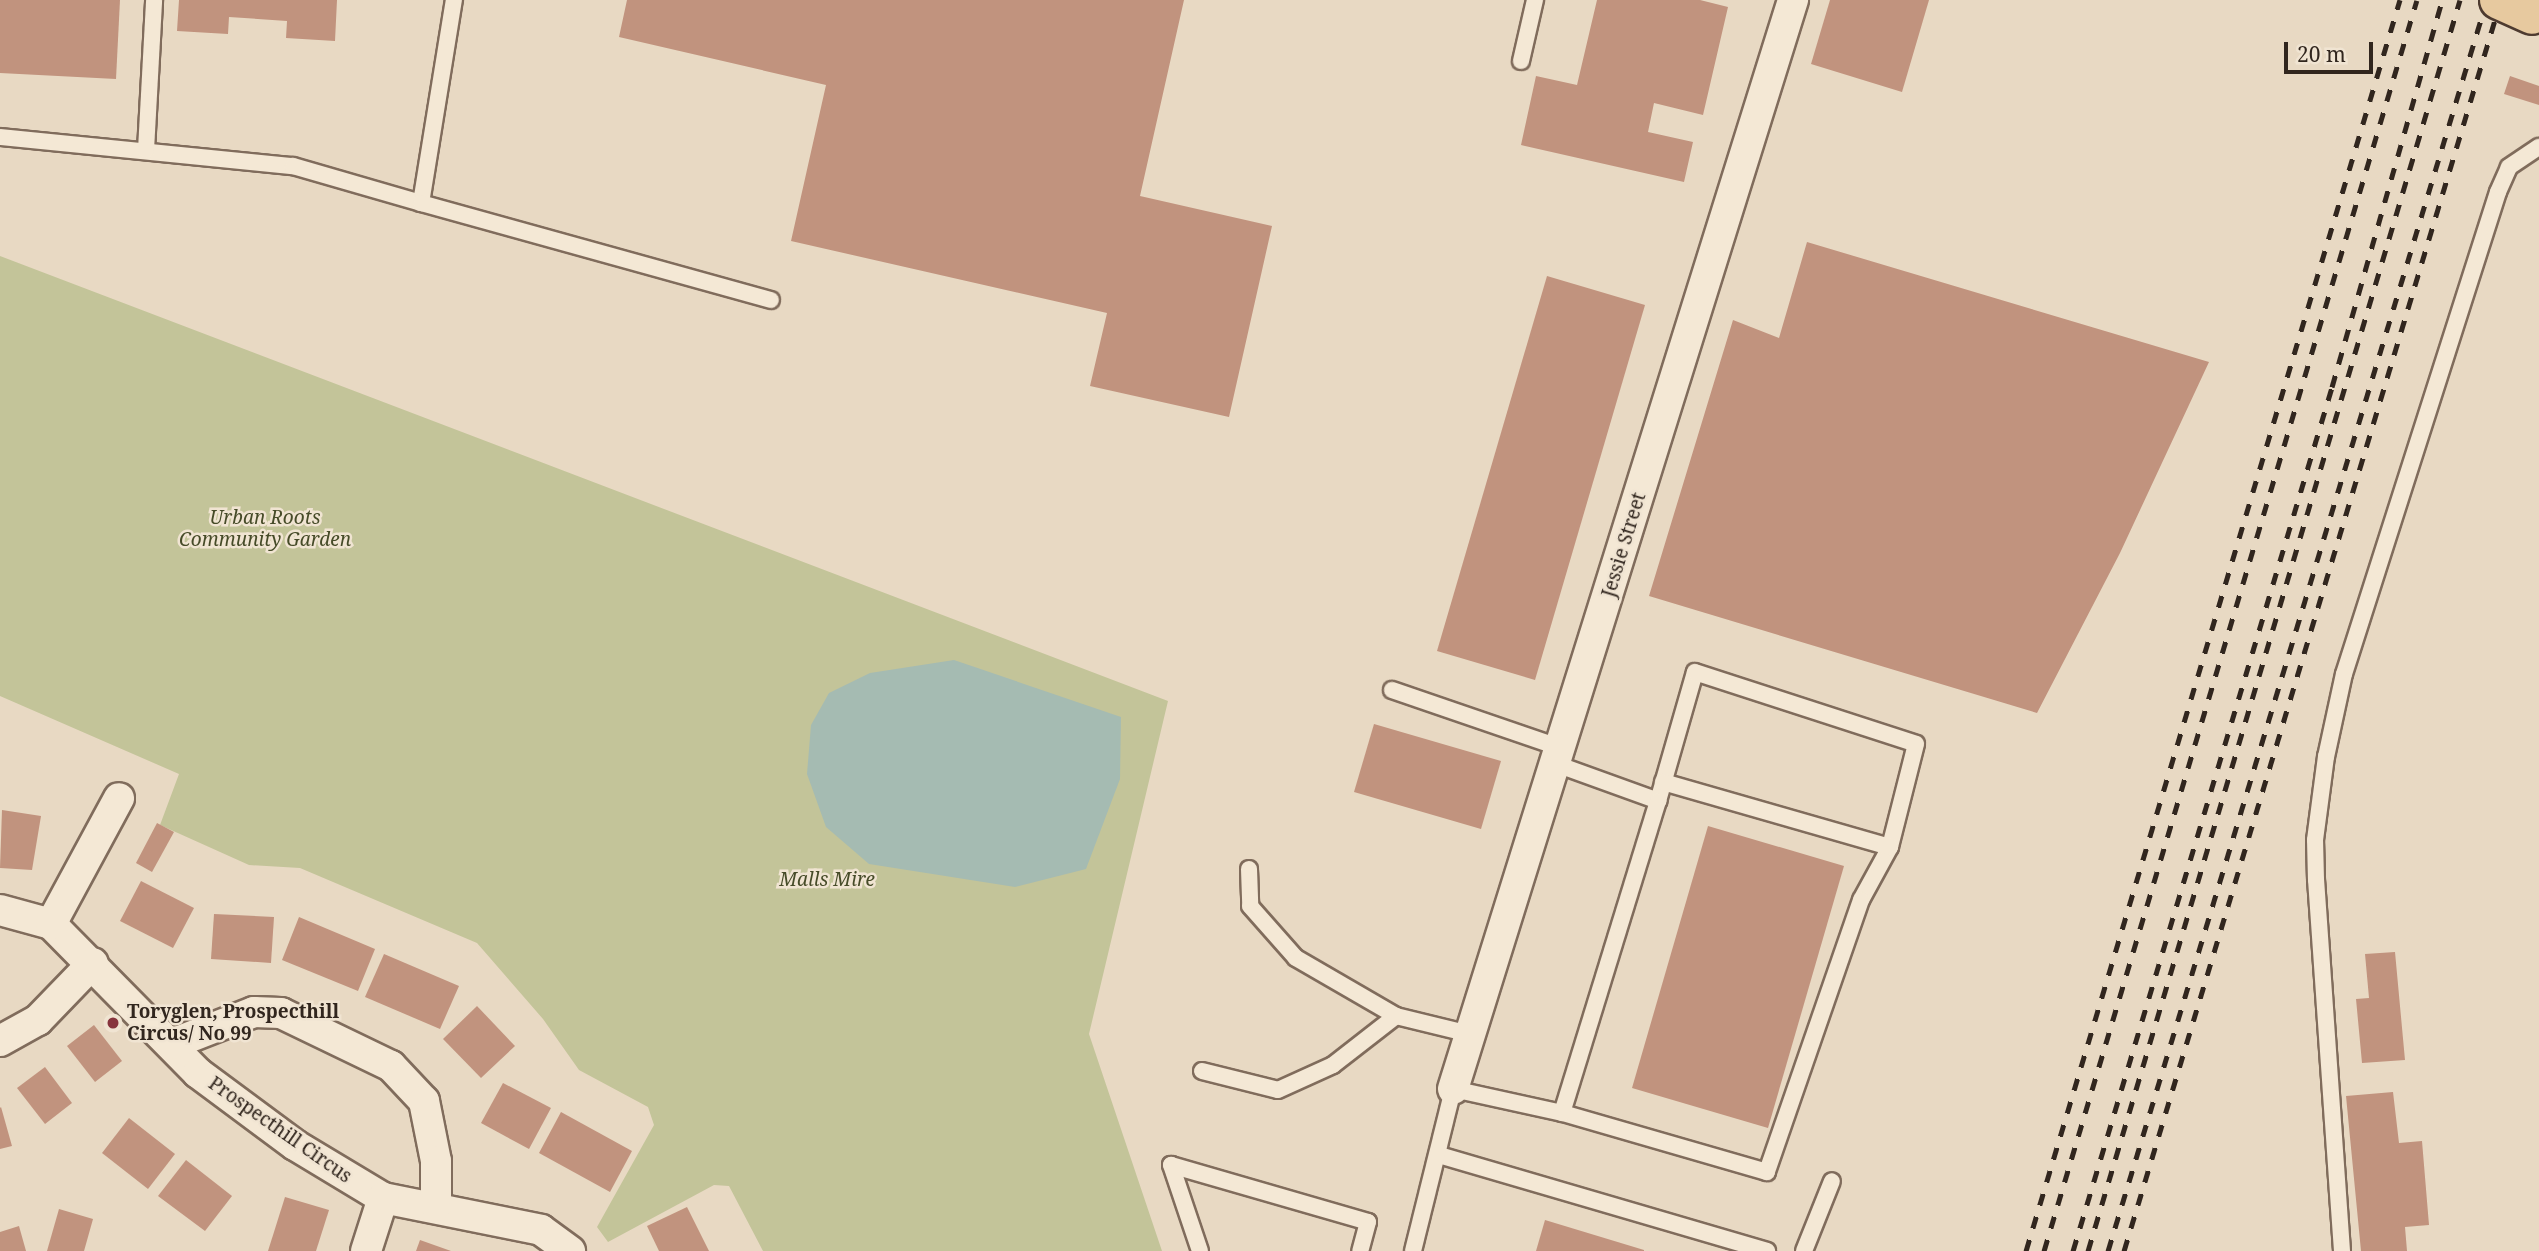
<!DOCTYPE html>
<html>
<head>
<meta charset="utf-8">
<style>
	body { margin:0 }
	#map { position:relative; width:2539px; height:1251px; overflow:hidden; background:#e8d9c3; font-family:"Noto Serif",serif }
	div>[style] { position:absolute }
	.green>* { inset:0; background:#c3c499 }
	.water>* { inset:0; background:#a5bbb2 }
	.building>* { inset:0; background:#c1937e }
	.roads { filter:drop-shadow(2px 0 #806c5c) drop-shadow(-2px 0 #806c5c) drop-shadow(0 2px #806c5c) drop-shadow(0 -2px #806c5c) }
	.lane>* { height:16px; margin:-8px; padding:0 8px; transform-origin:8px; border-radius:8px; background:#f4e8d5 }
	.street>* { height:30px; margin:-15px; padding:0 15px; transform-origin:15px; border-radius:15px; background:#f4e8d5 }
	.rail>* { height:5px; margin-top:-2.5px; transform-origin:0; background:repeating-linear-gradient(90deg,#31261e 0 12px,transparent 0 24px) }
	.bridges { filter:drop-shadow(2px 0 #4e3b30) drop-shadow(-2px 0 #4e3b30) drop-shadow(0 2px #4e3b30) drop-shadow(0 -2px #4e3b30) }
	.primary-bridge>* { height:38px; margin:-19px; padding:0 19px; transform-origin:19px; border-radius:19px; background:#e7c99f }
	.dots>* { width:19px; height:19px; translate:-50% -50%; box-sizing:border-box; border:4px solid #f0e4d2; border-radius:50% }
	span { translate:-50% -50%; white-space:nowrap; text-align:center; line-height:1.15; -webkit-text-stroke:5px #f0e4d2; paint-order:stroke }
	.park-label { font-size:19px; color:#464b28; font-style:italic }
	.street-label { font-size:19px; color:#31261e }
	.poi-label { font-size:19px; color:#31261e; font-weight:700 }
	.left { translate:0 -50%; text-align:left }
	.scale { position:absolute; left:2284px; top:42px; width:89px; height:32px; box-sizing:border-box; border:4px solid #31261e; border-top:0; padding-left:9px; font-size:21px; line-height:24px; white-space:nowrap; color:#31261e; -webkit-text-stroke:5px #f0e4d2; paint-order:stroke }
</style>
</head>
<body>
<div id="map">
	<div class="green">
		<i style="clip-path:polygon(0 256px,1168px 701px,1089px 1034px,1162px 1251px,763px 1251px,729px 1186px,714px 1185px,608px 1242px,597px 1227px,654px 1125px,648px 1107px,579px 1070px,543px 1019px,477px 943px,300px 868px,249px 865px,160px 825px,179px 774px,0 696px)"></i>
	</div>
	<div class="water">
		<i style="clip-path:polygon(954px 660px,1121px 717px,1120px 779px,1086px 869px,1015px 887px,869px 864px,826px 827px,807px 774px,811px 725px,829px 693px,870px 673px)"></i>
	</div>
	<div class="building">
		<i style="clip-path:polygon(0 0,120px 0,116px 79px,0 73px)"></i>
		<i style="clip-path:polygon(179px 0,337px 0,335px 41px,286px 38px,287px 21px,229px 17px,228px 34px,177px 31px)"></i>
		<i style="clip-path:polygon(627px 0,1184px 0,1140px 196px,1272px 226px,1229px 417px,1090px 386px,1107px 313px,791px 241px,826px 85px,619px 37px)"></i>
		<i style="clip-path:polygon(1597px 0,1700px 0,1728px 7px,1703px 115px,1654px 103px,1648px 132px,1693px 142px,1684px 182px,1521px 145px,1536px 76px,1577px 85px)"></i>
		<i style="clip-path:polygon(1830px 0,1929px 0,1902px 92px,1811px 64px)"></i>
		<i style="clip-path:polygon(2510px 76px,2539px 86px,2539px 105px,2504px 94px)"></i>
		<i style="clip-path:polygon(1807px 242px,2209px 362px,2120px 553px,2037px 713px,1649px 596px,1733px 320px,1779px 338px)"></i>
		<i style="clip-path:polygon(1547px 276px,1645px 305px,1535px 680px,1437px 651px)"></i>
		<i style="clip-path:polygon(1374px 724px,1501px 761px,1481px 829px,1354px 792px)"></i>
		<i style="clip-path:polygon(2px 810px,41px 816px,32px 870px,0 868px)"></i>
		<i style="clip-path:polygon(157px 823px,174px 832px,152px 872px,136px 863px)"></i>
		<i style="clip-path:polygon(1708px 826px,1844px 866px,1768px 1128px,1632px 1088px)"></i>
		<i style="clip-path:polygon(141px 881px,194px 908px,173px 948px,120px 921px)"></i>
		<i style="clip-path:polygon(214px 914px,274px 917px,271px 963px,211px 959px)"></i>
		<i style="clip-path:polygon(299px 917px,375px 949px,358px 991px,282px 960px)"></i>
		<i style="clip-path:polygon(2395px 952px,2405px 1060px,2362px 1063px,2356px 999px,2369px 998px,2365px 954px)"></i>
		<i style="clip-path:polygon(384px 954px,459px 986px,440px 1029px,365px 997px)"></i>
		<i style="clip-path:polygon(477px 1006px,515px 1046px,481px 1078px,443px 1039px)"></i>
		<i style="clip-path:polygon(94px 1025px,122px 1061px,95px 1082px,67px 1046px)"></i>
		<i style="clip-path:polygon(45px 1067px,72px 1103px,45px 1124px,17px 1088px)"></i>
		<i style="clip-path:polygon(503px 1083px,551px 1108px,529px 1149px,481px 1123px)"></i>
		<i style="clip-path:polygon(2393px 1092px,2399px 1143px,2422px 1141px,2429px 1225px,2405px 1227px,2407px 1251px,2361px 1251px,2346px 1096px)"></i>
		<i style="clip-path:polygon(1px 1107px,12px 1146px,0 1149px,0 1108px)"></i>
		<i style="clip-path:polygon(561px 1112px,632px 1151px,610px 1192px,539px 1153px)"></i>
		<i style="clip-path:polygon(129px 1118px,175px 1154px,148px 1189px,102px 1153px)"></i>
		<i style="clip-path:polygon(186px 1160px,232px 1196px,205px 1231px,158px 1196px)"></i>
		<i style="clip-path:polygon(285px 1197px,329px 1210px,316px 1251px,268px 1251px)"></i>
		<i style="clip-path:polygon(687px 1207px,709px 1251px,659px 1251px,647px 1226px)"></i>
		<i style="clip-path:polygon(59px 1209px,93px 1219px,84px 1251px,47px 1251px)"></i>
		<i style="clip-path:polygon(1545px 1220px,1644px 1250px,1644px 1251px,1536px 1251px)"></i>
		<i style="clip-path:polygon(19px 1226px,26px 1251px,0 1251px,0 1232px)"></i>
		<i style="clip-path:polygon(420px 1240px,451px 1251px,416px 1251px)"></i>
	</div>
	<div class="roads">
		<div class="lane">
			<i style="left:1521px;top:61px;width:63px;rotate:-77.1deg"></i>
			<i style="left:0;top:137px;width:294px;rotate:5.7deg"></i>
			<i style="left:293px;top:166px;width:133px;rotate:16.1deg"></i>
			<i style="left:421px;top:203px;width:206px;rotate:-80.8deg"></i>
			<i style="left:146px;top:150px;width:150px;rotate:-86.9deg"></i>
			<i style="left:421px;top:203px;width:363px;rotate:15.5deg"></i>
			<i style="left:1392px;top:690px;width:179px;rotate:18.9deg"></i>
			<i style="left:1556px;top:764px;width:109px;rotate:19.9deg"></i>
			<i style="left:1658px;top:801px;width:134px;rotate:-74deg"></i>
			<i style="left:1695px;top:672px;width:232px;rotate:18deg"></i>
			<i style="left:1916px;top:744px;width:106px;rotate:104.2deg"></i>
			<i style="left:1890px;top:847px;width:60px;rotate:118.7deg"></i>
			<i style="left:1861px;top:900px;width:288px;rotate:109.1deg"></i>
			<i style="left:1767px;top:1172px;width:213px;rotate:-163.9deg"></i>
			<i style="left:1562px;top:1113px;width:326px;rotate:-72.9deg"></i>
			<i style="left:1663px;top:782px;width:236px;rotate:16deg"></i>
			<i style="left:1249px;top:869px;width:37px;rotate:88deg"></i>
			<i style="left:1250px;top:906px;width:69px;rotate:48.5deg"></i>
			<i style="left:1296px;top:958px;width:116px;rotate:30.1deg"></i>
			<i style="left:1202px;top:1071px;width:78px;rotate:14deg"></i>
			<i style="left:1278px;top:1090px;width:60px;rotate:-24.4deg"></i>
			<i style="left:1333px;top:1065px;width:80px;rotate:-37.9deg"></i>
			<i style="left:1396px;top:1016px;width:76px;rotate:13.7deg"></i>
			<i style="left:1439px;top:1155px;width:342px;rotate:16.3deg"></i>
			<i style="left:1200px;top:1251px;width:91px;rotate:-108.6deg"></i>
			<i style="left:1171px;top:1165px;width:205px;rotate:16.1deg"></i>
			<i style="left:1368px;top:1222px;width:30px;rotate:105deg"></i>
			<i style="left:1413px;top:1251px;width:167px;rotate:-76.1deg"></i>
			<i style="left:1453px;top:1089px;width:112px;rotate:12.4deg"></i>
			<i style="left:1804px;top:1251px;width:75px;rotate:-68.2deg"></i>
			<i style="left:2342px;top:1251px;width:372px;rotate:-94deg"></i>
			<i style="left:2316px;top:880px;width:40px;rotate:-91.4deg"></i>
			<i style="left:2315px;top:840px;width:84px;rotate:-82.5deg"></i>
			<i style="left:2326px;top:757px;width:85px;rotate:-77.8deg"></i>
			<i style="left:2344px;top:674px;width:506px;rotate:-72.28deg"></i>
			<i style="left:2498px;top:192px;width:27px;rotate:-66deg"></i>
			<i style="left:2509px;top:167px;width:36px;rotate:-34deg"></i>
		</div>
		<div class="street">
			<i style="left:0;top:910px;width:53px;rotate:15.4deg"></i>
			<i style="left:51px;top:924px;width:209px;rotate:45.4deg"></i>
			<i style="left:198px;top:1073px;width:121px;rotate:36.6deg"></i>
			<i style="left:295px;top:1145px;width:103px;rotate:31.1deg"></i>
			<i style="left:383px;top:1198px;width:161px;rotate:11.4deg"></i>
			<i style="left:541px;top:1230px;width:36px;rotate:36deg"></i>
			<i style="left:51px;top:924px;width:143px;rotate:-61.6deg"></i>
			<i style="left:0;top:1041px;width:43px;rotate:-28.9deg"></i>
			<i style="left:38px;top:1020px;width:79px;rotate:-46deg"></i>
			<i style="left:172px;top:1044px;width:88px;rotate:-21.3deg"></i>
			<i style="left:254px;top:1012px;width:27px;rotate:2deg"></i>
			<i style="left:281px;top:1013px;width:122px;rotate:25.7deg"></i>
			<i style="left:391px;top:1066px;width:48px;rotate:46.7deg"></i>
			<i style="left:424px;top:1101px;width:61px;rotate:78.7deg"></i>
			<i style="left:436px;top:1161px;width:45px;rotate:90deg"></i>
			<i style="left:1453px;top:1089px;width:1141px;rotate:-72.66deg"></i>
			<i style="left:366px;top:1251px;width:56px;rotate:-72.2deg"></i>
		</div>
	</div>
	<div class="rail">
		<i style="left:2026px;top:1251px;width:1306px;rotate:-73.36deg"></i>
		<i style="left:2044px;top:1251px;width:1305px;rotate:-73.4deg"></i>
		<i style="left:2073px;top:1251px;width:902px;rotate:-73.31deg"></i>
		<i style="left:2332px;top:387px;width:402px;rotate:-74.1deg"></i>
		<i style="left:2088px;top:1251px;width:1305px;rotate:-73.44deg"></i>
		<i style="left:2108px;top:1251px;width:1307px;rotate:-73.15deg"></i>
		<i style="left:2124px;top:1251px;width:1307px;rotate:-73.23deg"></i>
	</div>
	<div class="bridges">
		<div class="primary-bridge">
			<i style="left:2499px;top:0;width:36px;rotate:24deg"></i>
		</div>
	</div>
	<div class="dots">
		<i style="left:113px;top:1023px;background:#87343d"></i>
	</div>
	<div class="park-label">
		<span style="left:265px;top:529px">Urban Roots<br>Community Garden</span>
		<span style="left:827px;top:880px">Malls Mire</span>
	</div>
	<div class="street-label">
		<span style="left:1624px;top:545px;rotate:-73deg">Jessie Street</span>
		<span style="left:280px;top:1130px;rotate:35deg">Prospecthill Circus</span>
	</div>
	<div class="poi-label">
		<span class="left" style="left:127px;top:1023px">Toryglen, Prospecthill<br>Circus/ No 99</span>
	</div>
	<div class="scale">20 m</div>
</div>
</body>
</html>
